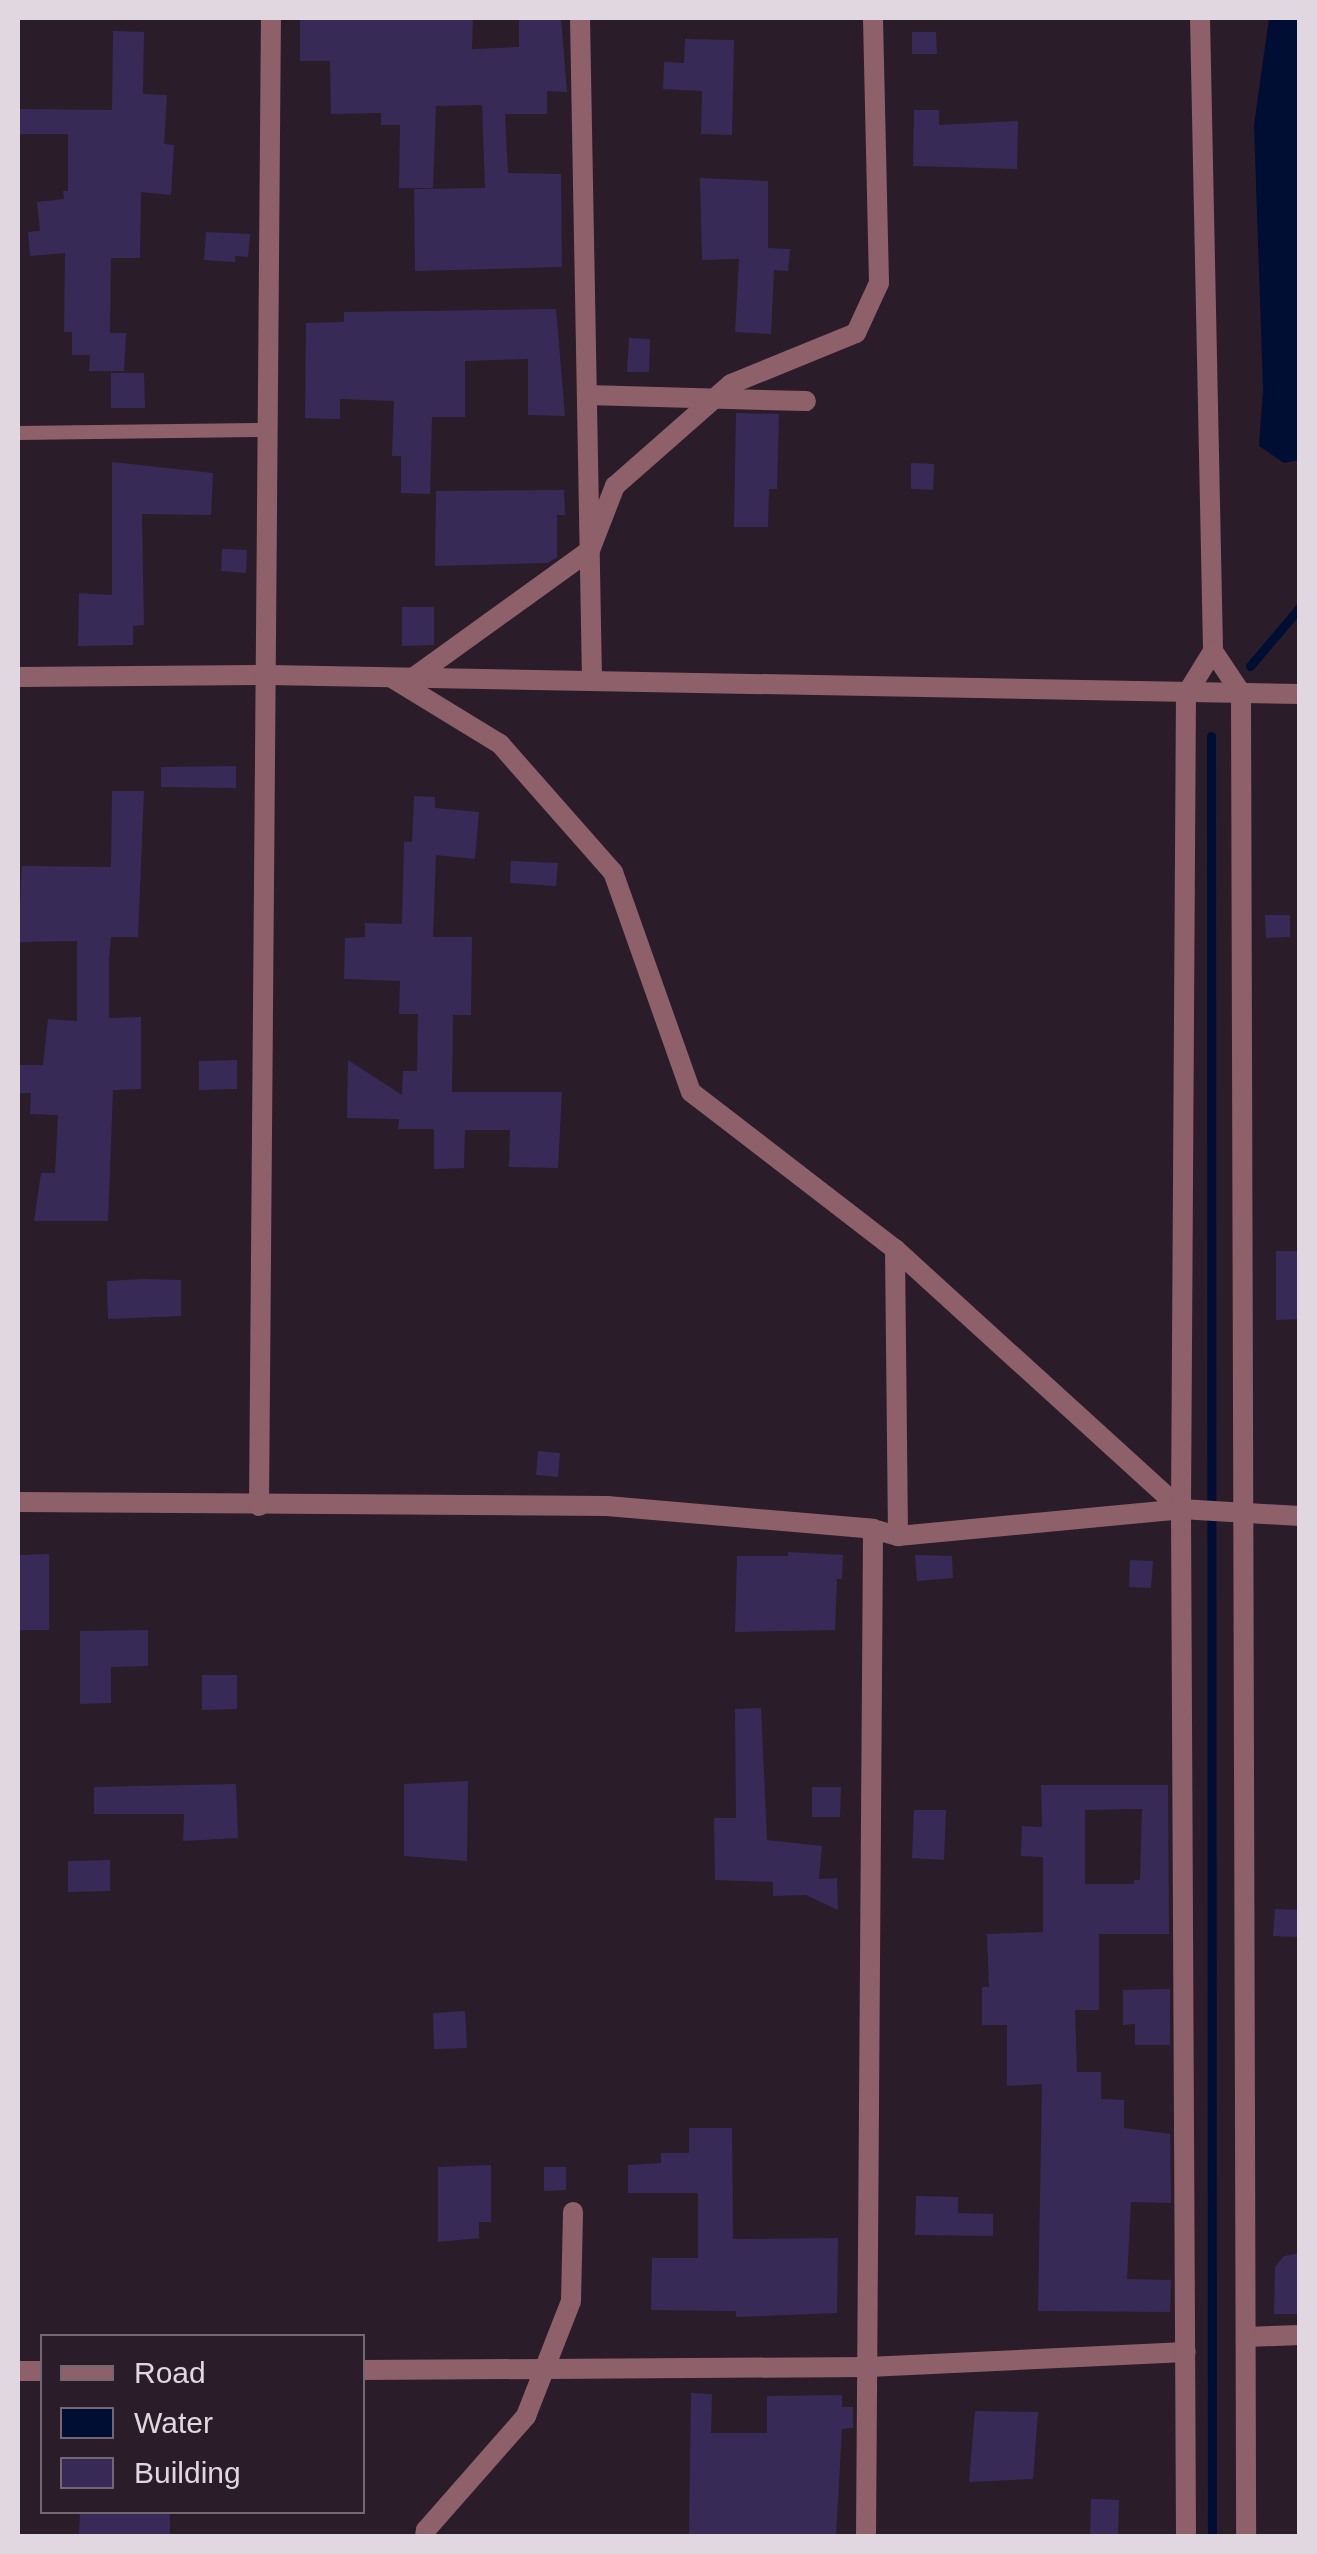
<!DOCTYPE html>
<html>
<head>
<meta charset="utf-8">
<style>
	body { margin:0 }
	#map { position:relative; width:1317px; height:2554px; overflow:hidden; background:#2b1c29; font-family:Arial,sans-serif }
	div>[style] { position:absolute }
	.water>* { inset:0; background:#010e33 }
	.stream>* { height:9px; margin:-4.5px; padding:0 4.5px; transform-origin:4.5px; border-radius:4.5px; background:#010e33 }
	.building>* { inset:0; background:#382a57 }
	.lane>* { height:14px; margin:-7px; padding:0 7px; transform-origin:7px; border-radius:7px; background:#8e606a }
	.street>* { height:20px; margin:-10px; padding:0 10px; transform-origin:10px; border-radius:10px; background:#8e606a }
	span { translate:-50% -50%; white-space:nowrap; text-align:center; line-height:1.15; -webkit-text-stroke:8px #2b1c29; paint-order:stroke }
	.frame { position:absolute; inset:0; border:20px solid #e1d7e0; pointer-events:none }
	.legend { position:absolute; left:40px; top:2334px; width:325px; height:180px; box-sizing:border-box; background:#2b1c29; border:2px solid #746772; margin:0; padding:12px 18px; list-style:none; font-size:30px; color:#e1d7e0 }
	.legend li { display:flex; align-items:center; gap:20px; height:50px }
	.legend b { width:50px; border:2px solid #746772 }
</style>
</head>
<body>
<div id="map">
	<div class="water">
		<i style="clip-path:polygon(1269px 18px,1300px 18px,1300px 460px,1284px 463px,1259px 446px,1263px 389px,1254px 125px)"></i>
	</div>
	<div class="stream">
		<i style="left:1250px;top:666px;width:77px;rotate:-49.7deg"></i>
		<i style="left:1211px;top:736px;width:1800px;rotate:89.97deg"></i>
	</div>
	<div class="building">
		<i style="clip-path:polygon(300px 18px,473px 18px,472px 49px,519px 47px,519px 18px,561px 18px,567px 92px,547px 91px,547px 114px,505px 114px,508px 173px,561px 174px,562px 267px,415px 271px,414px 189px,485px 188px,482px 105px,436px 106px,433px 188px,399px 188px,400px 125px,381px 125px,381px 113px,331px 114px,330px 61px,300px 61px)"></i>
		<i style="clip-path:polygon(113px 31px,144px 32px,143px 94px,167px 95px,164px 144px,174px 145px,171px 195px,141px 192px,140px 258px,111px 258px,110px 333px,126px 333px,124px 371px,89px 371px,90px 355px,72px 355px,72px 332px,64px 332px,65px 253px,30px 256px,28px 232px,40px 231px,37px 202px,64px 199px,63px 191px,68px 191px,68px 134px,18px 134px,18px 109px,112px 110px)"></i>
		<i style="clip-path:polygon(912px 32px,936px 32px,937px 54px,912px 54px)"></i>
		<i style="clip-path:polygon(685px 39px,734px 40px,732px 135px,701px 134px,702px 91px,663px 89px,664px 62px,684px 63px)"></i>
		<i style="clip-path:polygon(914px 110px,939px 110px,939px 125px,1018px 121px,1017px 169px,913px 166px)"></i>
		<i style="clip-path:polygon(700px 178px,768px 181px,768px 248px,790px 249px,788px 271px,774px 270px,771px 334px,735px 332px,739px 259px,702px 260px)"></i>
		<i style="clip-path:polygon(206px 232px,250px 234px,248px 257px,235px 256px,235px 262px,204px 260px)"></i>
		<i style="clip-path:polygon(556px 309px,565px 416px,528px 415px,528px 359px,465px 361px,465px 417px,432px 417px,430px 494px,401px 493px,401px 456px,392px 456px,394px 401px,340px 399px,340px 419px,305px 418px,306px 323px,344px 322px,344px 312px)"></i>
		<i style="clip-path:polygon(629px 338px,650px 339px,649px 372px,627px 372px)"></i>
		<i style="clip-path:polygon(111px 373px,144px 373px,145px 408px,111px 408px)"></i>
		<i style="clip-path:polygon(736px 413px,779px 414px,777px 489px,769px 489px,768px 527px,734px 527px)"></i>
		<i style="clip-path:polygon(112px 462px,213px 473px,211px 515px,142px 514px,144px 625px,133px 626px,133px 645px,78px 646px,79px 593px,112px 595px)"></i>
		<i style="clip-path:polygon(911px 463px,934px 464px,933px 490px,911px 489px)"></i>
		<i style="clip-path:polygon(564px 490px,565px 515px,557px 515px,557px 557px,548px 563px,435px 566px,436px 491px)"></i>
		<i style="clip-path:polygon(222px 549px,247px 550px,246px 573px,221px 571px)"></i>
		<i style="clip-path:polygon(402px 607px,434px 607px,434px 645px,402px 646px)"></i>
		<i style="clip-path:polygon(236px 766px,236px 788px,161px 787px,161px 767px)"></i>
		<i style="clip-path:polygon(112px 791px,144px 791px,138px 937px,111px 937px,109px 959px,109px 1018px,141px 1017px,141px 1089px,113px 1090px,108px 1221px,34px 1221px,41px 1173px,55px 1173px,58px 1115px,30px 1114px,31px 1093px,18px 1093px,18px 1065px,43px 1065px,48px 1019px,77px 1021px,77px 941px,18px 942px,22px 866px,111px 867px)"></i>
		<i style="clip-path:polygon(414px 796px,435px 797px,435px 808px,479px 812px,475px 859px,436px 855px,433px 937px,472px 937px,471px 1015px,453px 1015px,452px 1092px,562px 1092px,558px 1168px,509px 1167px,510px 1130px,465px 1130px,464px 1168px,434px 1169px,434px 1129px,398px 1129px,399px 1119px,347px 1118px,348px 1060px,402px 1095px,403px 1071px,417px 1071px,418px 1014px,399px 1014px,400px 981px,344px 979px,345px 938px,365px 937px,365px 923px,402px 924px,404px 842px,412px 842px)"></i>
		<i style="clip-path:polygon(511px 861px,558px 863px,556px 886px,510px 883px)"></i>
		<i style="clip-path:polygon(1265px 915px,1290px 915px,1290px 937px,1266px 938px)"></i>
		<i style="clip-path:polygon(237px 1060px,237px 1089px,199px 1090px,199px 1061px)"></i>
		<i style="clip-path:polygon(1276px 1251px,1300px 1251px,1300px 1319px,1276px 1320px)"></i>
		<i style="clip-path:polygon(144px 1279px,181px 1280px,181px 1316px,108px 1319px,107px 1281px)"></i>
		<i style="clip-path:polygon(538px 1451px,560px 1453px,558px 1477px,536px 1475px)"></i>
		<i style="clip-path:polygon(788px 1552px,843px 1555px,842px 1579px,837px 1579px,835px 1630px,735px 1632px,737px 1556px,788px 1556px)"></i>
		<i style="clip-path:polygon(49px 1554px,49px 1630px,18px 1630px,18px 1555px)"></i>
		<i style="clip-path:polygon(915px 1555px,952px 1556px,953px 1578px,917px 1581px)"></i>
		<i style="clip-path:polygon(1130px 1560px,1153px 1561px,1151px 1588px,1129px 1587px)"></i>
		<i style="clip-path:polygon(148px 1630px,148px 1666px,111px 1667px,111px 1703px,80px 1704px,80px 1631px)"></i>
		<i style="clip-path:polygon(202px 1675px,237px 1675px,237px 1709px,202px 1710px)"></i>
		<i style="clip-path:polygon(761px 1708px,767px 1840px,822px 1846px,819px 1879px,837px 1878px,838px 1910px,806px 1895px,773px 1896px,773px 1882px,715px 1880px,714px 1818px,736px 1818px,735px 1709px)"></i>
		<i style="clip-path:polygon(468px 1781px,467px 1861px,404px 1856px,404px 1784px)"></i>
		<i style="clip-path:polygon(236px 1784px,238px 1838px,183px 1841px,184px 1814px,94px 1814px,94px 1787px)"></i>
		<i style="clip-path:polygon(evenodd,1041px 1785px,1168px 1785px,1169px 1934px,1099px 1934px,1099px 2010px,1075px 2010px,1077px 2072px,1101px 2072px,1101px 2099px,1124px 2100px,1124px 2128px,1170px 2134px,1171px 2203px,1131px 2202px,1127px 2279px,1171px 2280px,1170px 2312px,1038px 2311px,1042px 2084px,1007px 2086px,1007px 2025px,982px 2025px,982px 1987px,989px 1987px,987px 1934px,1043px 1932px,1043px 1857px,1021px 1856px,1022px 1826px,1042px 1827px,1041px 1785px,1142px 1809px,1140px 1880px,1134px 1880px,1134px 1884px,1085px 1884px,1085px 1810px,1142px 1809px)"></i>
		<i style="clip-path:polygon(812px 1787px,841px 1787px,840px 1817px,812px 1817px)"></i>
		<i style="clip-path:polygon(914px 1810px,946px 1810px,944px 1860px,912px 1858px)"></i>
		<i style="clip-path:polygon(110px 1860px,110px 1891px,68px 1892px,68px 1861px)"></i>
		<i style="clip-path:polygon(1275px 1909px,1300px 1910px,1300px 1937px,1273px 1936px)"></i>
		<i style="clip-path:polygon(1170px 1989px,1170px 2045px,1135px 2045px,1135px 2024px,1123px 2025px,1123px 1990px)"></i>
		<i style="clip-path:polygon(465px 2011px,467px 2048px,434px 2049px,433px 2013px)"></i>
		<i style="clip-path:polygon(689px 2128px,732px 2128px,733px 2239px,838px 2238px,837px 2313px,736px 2317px,736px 2311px,651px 2310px,652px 2258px,698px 2258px,698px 2193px,628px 2193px,628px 2165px,661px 2163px,661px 2153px,689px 2153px)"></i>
		<i style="clip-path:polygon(491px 2165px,491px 2222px,479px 2222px,479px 2238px,438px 2242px,438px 2167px)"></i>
		<i style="clip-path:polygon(544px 2167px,566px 2167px,566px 2190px,544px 2191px)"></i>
		<i style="clip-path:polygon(916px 2196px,958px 2197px,958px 2213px,993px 2214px,993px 2236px,915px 2235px)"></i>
		<i style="clip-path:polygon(1300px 2253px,1300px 2314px,1274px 2314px,1275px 2267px,1284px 2256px)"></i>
		<i style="clip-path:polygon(691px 2393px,712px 2394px,711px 2433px,767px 2433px,767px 2396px,842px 2395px,842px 2407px,853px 2407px,853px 2428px,842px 2429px,836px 2536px,689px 2536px)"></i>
		<i style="clip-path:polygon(975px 2411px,1038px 2412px,1033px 2479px,969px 2482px)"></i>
		<i style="clip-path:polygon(1091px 2499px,1119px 2500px,1118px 2536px,1090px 2536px)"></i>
		<i style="clip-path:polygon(80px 2512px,170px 2512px,170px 2536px,79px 2536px)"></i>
	</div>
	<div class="lane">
		<i style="left:18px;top:433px;width:250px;rotate:-0.7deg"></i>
	</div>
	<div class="street">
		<i style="left:580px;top:18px;width:661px;rotate:88.96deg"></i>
		<i style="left:1200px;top:18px;width:633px;rotate:88.82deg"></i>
		<i style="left:587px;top:395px;width:219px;rotate:1.6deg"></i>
		<i style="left:18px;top:677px;width:251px;rotate:-0.5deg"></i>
		<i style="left:269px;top:675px;width:1031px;rotate:1.06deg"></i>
		<i style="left:414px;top:677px;width:217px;rotate:-35.8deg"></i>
		<i style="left:590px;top:550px;width:69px;rotate:-68.7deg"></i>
		<i style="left:615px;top:486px;width:154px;rotate:-41.3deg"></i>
		<i style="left:731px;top:384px;width:135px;rotate:-22.2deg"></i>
		<i style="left:856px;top:333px;width:55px;rotate:-65.3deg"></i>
		<i style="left:879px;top:283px;width:265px;rotate:-91.3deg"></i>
		<i style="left:392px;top:678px;width:127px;rotate:31.4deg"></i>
		<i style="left:500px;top:744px;width:171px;rotate:48.6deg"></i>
		<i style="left:613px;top:872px;width:233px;rotate:70.5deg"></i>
		<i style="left:691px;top:1092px;width:257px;rotate:37.6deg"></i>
		<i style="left:895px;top:1249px;width:387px;rotate:42.3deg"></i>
		<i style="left:895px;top:1249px;width:287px;rotate:89.4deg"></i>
		<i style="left:18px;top:1502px;width:589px;rotate:0.39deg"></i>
		<i style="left:607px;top:1506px;width:267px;rotate:4.9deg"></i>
		<i style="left:873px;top:1529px;width:26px;rotate:16deg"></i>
		<i style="left:898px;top:1536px;width:284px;rotate:-5.4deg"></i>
		<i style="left:1181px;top:1509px;width:119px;rotate:3.4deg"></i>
		<i style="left:259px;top:1506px;width:1488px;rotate:-89.54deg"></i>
		<i style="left:1246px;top:2337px;width:54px;rotate:-2.1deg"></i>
		<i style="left:362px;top:2370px;width:506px;rotate:-0.34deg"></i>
		<i style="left:868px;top:2367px;width:318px;rotate:-2.7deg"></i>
		<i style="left:18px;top:2371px;width:24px"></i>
		<i style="left:425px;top:2536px;width:6px;rotate:-81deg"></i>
		<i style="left:426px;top:2530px;width:152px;rotate:-48.7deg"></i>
		<i style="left:526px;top:2416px;width:123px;rotate:-68.6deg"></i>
		<i style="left:571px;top:2301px;width:89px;rotate:-88.7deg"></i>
		<i style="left:866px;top:2536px;width:1007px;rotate:-89.6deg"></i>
		<i style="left:1186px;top:2536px;width:1027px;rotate:-90.28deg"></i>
		<i style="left:1181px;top:1509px;width:814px;rotate:-89.65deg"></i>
		<i style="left:1186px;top:695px;width:52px;rotate:-58.5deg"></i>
		<i style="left:1213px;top:651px;width:50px;rotate:56.3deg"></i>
		<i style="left:1241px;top:693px;width:1843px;rotate:89.84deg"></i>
	</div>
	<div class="frame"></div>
	<ul class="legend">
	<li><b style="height:12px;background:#8e606a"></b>Road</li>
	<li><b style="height:28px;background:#010e33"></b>Water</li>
	<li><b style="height:28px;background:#382a57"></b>Building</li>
	</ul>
</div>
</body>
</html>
